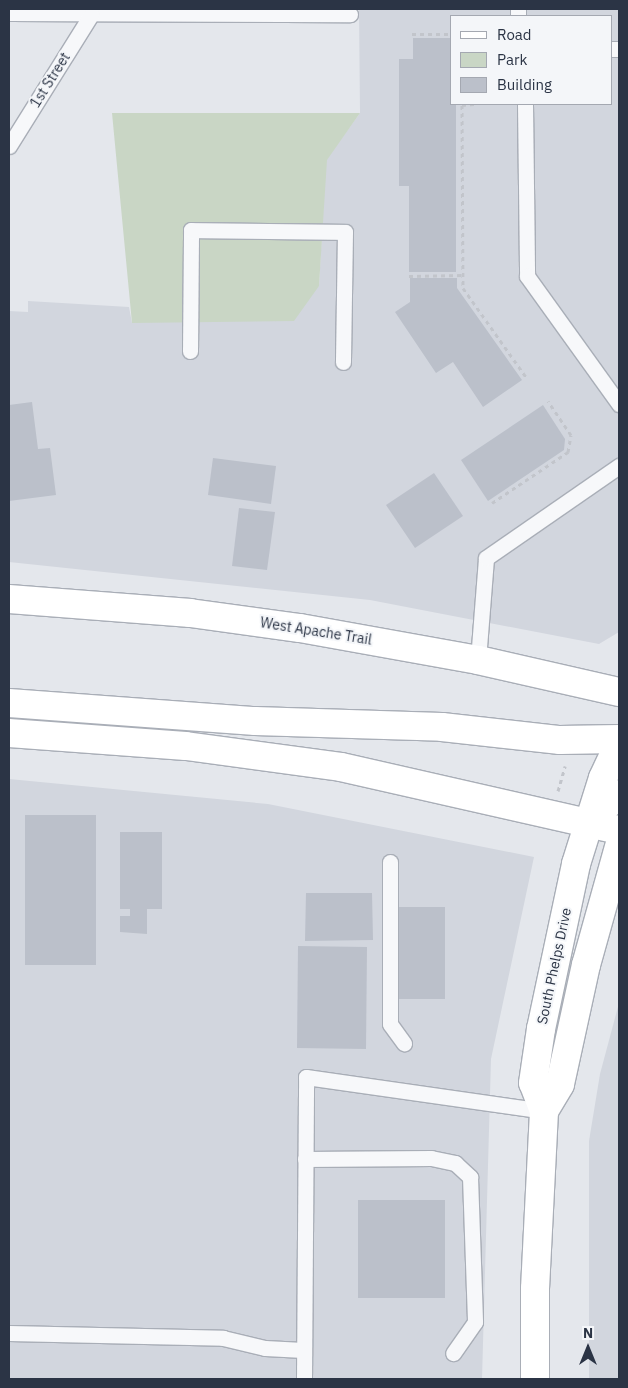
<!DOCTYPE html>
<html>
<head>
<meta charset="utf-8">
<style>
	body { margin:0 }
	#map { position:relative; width:628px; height:1388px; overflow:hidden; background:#e4e7ec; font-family:"IBM Plex Sans",sans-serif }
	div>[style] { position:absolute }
	.built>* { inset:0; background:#d2d6de }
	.green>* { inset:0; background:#c9d6c5 }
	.building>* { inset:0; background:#bbc0ca }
	.path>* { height:3px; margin-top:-1.5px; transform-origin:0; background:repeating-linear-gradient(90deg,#c2c5cb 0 4px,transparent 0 8px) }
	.roads { filter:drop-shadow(1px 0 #a9aeb7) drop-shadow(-1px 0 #a9aeb7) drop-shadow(0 1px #a9aeb7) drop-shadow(0 -1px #a9aeb7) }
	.lane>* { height:15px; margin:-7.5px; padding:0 7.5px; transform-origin:7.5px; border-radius:7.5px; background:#f7f8fa }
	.secondary>* { height:28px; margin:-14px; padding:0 14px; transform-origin:14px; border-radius:14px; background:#fff }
	.primary>* { height:28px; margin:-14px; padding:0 14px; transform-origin:14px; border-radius:14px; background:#fff }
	span { translate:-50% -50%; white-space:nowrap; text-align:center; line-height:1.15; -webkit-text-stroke:4px #f4f6f9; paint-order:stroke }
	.street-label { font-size:14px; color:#2b3445 }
	.frame { position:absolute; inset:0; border:10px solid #2b3445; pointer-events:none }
	.legend { position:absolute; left:450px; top:15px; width:162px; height:90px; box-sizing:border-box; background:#f4f6f9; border:1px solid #a4a8b1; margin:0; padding:6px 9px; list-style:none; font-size:15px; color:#2b3445 }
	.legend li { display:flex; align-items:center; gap:10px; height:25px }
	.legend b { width:25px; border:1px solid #a4a8b1 }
	.north { position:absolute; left:563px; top:1323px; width:50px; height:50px; -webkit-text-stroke:4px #f4f6f9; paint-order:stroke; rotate:0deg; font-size:14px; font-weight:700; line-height:20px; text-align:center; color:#2b3445 }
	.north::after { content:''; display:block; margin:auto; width:18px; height:22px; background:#2b3445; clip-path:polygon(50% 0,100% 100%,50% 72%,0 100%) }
</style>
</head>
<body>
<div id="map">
	<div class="built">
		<i style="clip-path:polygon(evenodd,359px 9px,619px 9px,619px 632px,599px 644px,370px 600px,9px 562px,9px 311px,28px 312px,28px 301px,129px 307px,132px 323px,319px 286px,326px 160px,360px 113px,359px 9px,452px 16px,612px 16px,612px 104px,452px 104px,452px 16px)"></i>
		<i style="clip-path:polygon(9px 779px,268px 804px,534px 857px,491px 1059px,482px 1379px,9px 1379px)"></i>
		<i style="clip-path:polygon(619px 1003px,619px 1379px,589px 1379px,589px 1141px,600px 1074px)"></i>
	</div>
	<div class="green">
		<i style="clip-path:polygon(112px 113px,360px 113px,327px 160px,319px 286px,294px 321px,132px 323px)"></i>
	</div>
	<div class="building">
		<i style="clip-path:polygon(413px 38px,452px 38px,452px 104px,456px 104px,456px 272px,409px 272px,409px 186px,399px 186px,399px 59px,413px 59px)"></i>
		<i style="clip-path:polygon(410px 278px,457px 278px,457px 288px,522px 380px,483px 407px,453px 362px,436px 373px,395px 312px,410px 302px)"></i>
		<i style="clip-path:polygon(32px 402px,38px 449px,50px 448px,56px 495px,9px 501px,9px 405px)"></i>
		<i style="clip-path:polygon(543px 405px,565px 439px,564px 450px,488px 501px,461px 460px)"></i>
		<i style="clip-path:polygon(213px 458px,276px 466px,271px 504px,208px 495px)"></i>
		<i style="clip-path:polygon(434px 473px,463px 516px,415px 548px,386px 505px)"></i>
		<i style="clip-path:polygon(239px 508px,275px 512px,267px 570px,232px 566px)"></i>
		<i style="clip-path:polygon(25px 815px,96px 815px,96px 965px,25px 965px)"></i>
		<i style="clip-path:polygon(120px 832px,162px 832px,162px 909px,147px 909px,147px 934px,120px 932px,120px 916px,130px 916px,130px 909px,120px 909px)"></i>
		<i style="clip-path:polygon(306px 893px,372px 893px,373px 940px,305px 941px)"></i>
		<i style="clip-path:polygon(396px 907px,445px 907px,445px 999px,397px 999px)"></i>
		<i style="clip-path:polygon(298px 946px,367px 947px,366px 1049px,297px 1048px)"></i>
		<i style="clip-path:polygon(358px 1200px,445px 1200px,445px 1298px,358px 1298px)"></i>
	</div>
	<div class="path">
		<i style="left:412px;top:34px;width:40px"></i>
		<i style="left:474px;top:104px;width:12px;rotate:175deg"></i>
		<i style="left:462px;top:105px;width:183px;rotate:89.7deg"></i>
		<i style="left:463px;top:288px;width:109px;rotate:54.7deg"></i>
		<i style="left:409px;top:276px;width:54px;rotate:-1.1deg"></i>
		<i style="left:492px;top:503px;width:92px;rotate:-33.9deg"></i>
		<i style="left:568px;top:452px;width:17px;rotate:-80deg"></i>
		<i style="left:571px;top:435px;width:41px;rotate:-124.1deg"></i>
		<i style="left:558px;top:791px;width:26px;rotate:-74deg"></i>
	</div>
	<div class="roads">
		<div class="lane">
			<i style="left:518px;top:9px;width:7px;rotate:90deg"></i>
			<i style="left:9px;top:13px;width:341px;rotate:0.2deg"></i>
			<i style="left:612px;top:49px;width:7px"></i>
			<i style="left:525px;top:104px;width:172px;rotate:89.3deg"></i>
			<i style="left:527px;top:276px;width:158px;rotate:54.3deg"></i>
			<i style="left:9px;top:146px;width:155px;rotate:-58deg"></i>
			<i style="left:190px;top:351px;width:121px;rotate:-89.5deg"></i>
			<i style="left:191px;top:230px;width:154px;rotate:0.7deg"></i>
			<i style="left:345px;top:232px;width:130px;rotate:90.9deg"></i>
			<i style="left:478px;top:660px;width:102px;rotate:-85.5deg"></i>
			<i style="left:486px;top:558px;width:162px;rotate:-34.7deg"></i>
			<i style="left:390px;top:862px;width:162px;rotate:90deg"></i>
			<i style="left:390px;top:1024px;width:24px;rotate:54deg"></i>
			<i style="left:305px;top:1159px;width:126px;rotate:-0.5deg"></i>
			<i style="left:431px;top:1158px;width:25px;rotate:12deg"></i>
			<i style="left:455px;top:1163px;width:21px;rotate:43deg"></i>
			<i style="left:470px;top:1177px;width:145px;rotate:88deg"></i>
			<i style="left:475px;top:1322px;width:38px;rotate:125deg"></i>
			<i style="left:9px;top:1333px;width:214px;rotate:1.3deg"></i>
			<i style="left:223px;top:1338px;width:43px;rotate:13.4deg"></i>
			<i style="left:265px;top:1348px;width:38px;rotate:3deg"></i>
			<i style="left:304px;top:1379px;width:302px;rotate:-89.6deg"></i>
			<i style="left:306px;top:1077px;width:240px;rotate:8.1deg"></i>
		</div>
		<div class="secondary">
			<i style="left:544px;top:1111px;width:31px;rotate:-59deg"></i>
			<i style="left:560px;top:1084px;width:122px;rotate:-77.7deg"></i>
			<i style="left:586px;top:965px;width:123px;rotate:-74.4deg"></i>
			<i style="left:535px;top:1379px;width:90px;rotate:-90deg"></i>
			<i style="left:535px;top:1289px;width:178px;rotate:-87.1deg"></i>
			<i style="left:544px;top:1111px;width:30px;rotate:-111deg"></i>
			<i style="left:533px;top:1083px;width:55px;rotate:-81.6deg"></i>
			<i style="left:541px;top:1029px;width:169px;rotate:-78deg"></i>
			<i style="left:576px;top:864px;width:90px;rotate:-72.6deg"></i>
			<i style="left:603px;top:778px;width:38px;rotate:-65deg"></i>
		</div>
		<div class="primary">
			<i style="left:9px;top:599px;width:182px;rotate:4.4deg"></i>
			<i style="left:190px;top:613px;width:111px;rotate:7.8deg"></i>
			<i style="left:300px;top:628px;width:181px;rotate:10.2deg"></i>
			<i style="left:478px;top:660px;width:145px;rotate:12.8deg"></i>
			<i style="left:9px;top:703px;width:247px;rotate:4.2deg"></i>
			<i style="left:255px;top:721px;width:187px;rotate:1.8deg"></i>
			<i style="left:442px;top:727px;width:119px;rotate:6.3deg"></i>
			<i style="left:560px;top:740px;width:59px;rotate:-1deg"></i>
			<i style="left:9px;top:733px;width:177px;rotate:4.2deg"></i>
			<i style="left:186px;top:746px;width:156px;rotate:7.7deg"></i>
			<i style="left:341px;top:767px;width:285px;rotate:12.8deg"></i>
			<i style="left:589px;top:821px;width:40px;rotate:-42deg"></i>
		</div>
	</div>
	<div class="street-label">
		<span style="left:50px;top:80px;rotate:-58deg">1st Street</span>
		<span style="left:316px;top:631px;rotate:9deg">West Apache Trail</span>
		<span style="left:554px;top:966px;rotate:-78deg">South Phelps Drive</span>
	</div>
	<div class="frame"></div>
	<ul class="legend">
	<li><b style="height:6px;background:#fff"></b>Road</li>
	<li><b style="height:14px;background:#c9d6c5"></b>Park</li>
	<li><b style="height:14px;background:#bbc0ca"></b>Building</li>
	</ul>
	<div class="north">N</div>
</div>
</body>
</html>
